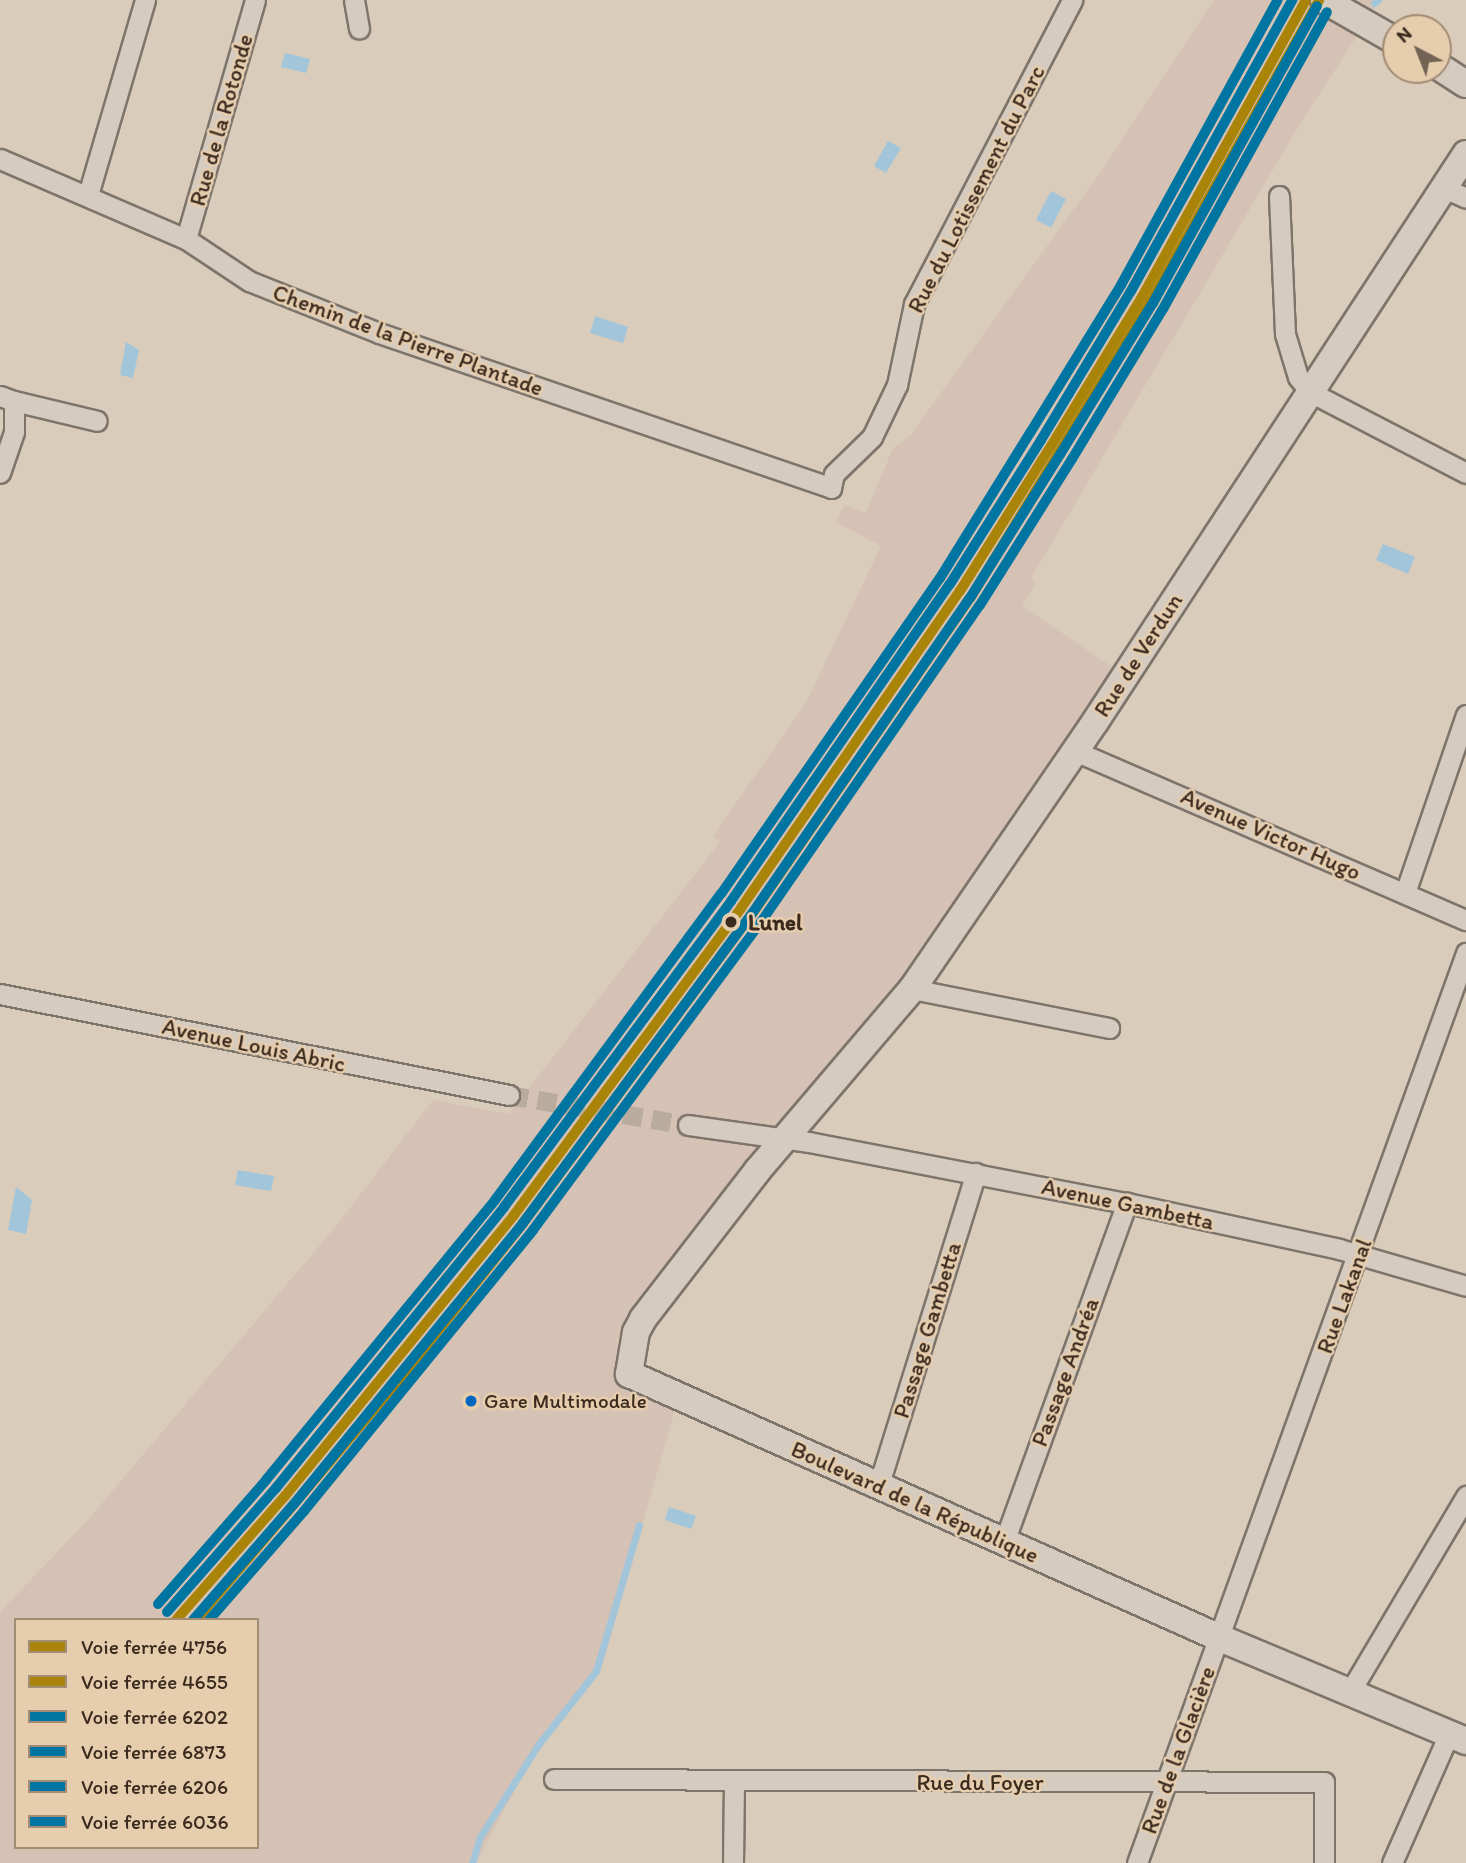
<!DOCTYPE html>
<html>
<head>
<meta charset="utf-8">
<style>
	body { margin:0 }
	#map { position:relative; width:1466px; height:1863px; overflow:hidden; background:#d9ccbb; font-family:Itim,sans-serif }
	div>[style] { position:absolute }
	.built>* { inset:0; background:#d6c1b5 }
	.water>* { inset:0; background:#a2c5da }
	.stream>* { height:7px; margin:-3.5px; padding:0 3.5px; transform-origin:3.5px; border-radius:3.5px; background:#a2c5da }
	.minor-tunnel>* { height:19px; margin-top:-9.5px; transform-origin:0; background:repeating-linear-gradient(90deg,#b9ac9c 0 19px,transparent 0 29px) }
	.roads { filter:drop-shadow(2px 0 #7d746a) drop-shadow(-2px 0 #7d746a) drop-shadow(0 2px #7d746a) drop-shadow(0 -2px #7d746a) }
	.minor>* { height:19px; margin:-9.5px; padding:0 9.5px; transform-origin:9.5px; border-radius:9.5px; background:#d5cbbf }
	.secondary>* { height:26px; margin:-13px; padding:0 13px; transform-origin:13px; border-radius:13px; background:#d5cbbf }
	.rail-1>* { height:10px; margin:-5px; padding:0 5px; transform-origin:5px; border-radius:5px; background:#a98409 }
	.rail-2>* { height:10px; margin:-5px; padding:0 5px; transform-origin:5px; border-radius:5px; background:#a98409 }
	.rail-3>* { height:10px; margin:-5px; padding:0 5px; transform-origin:5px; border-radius:5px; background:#0075a1 }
	.rail-4>* { height:10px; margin:-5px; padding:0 5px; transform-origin:5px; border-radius:5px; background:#0075a1 }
	.rail-5>* { height:10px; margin:-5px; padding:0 5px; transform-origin:5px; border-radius:5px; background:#0075a1 }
	.rail-6>* { height:10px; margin:-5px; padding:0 5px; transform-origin:5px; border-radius:5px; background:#0075a1 }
	.dots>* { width:19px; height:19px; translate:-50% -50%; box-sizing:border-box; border:4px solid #e6cdae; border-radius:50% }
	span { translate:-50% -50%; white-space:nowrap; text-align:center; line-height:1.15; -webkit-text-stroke:5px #e6cdae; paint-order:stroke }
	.bus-label { font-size:21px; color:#3b2a1e }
	.left { translate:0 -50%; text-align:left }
	.street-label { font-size:23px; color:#3b2a1e }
	.stop-label { font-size:23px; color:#3b2a1e; font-weight:700 }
	.legend { position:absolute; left:14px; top:1618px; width:245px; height:231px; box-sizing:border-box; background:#e6cdae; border:2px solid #a28c74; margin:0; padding:9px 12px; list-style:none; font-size:21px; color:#3b2a1e }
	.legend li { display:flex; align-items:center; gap:14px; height:35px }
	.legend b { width:35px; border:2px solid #a28c74 }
	.north { position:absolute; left:1382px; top:14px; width:70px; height:70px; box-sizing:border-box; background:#e6cdae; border:2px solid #a28c74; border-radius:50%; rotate:318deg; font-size:19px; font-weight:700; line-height:28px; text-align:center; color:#3b2a1e }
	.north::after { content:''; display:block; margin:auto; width:24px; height:32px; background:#726355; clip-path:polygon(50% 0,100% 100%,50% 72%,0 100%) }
</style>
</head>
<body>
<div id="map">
	<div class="built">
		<i style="clip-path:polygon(evenodd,1214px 0,1380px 0,1300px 124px,1031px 578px,1036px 582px,1022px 606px,1124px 675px,912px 989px,792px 1116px,616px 1340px,634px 1392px,675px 1410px,601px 1669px,534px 1754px,476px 1863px,0 1863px,0 1612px,87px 1521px,336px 1226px,433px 1100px,509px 1114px,720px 842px,713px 836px,806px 703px,881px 546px,836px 522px,844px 505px,866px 513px,893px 448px,910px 436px,1102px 170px,1214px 0,16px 1620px,257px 1620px,257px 1847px,16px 1847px,16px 1620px)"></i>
	</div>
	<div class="water">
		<i style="clip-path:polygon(285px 53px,310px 59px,306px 73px,281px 67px)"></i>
		<i style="clip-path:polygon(888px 141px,901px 148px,886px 173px,874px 166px)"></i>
		<i style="clip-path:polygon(1051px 191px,1066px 199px,1051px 228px,1036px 220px)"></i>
		<i style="clip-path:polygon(595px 316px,628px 327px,623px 343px,590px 333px)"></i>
		<i style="clip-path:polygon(126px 342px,139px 350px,133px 378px,120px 375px)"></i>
		<i style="clip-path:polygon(1383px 544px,1415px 557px,1408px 574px,1376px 560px)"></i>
		<i style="clip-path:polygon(238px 1170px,274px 1176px,271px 1191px,235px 1185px)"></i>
		<i style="clip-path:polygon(16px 1187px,32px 1200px,26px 1234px,8px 1230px)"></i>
		<i style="clip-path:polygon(669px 1507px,696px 1516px,691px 1529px,665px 1520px)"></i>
	</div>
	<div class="stream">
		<i style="left:1374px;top:3px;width:5px;rotate:-37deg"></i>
		<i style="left:472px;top:1863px;width:27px;rotate:-73deg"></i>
		<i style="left:480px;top:1837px;width:109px;rotate:-57.8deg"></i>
		<i style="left:538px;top:1745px;width:94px;rotate:-51.9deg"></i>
		<i style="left:596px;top:1671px;width:152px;rotate:-73.6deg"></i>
	</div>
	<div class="minor-tunnel">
		<i style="left:509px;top:1095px;width:181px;rotate:9.5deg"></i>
	</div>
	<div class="roads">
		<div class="minor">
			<i style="left:354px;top:0;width:29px;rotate:80deg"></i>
			<i style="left:0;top:159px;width:202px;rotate:23.3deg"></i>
			<i style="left:186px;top:239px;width:76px;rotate:33.7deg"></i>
			<i style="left:249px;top:281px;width:140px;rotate:21.8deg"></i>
			<i style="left:379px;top:333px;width:478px;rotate:18.9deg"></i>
			<i style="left:831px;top:488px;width:14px;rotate:-78deg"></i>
			<i style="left:834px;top:474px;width:53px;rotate:-44.2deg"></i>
			<i style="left:872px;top:437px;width:58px;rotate:-64.3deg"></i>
			<i style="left:897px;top:385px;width:83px;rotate:-78.1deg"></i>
			<i style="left:914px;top:304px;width:343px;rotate:-62.5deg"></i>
			<i style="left:1444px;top:188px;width:24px;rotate:24deg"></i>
			<i style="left:88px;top:195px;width:203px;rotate:-73.7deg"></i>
			<i style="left:1279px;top:196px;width:138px;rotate:87.5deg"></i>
			<i style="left:1285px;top:334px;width:45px;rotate:73.2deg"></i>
			<i style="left:1298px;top:377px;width:19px;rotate:51deg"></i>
			<i style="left:1310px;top:392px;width:176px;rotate:27.4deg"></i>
			<i style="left:186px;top:239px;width:249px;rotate:-73.9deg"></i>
			<i style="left:0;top:396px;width:15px;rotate:20deg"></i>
			<i style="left:14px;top:401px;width:31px;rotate:90deg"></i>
			<i style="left:14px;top:432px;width:43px;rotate:108.9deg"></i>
			<i style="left:14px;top:401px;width:85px;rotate:13.5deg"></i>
			<i style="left:1075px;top:751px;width:426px;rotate:23.4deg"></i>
			<i style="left:1405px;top:893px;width:188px;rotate:-71.1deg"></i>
			<i style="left:912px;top:989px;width:201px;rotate:11.2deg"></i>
			<i style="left:0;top:994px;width:519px;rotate:11.22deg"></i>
			<i style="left:688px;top:1125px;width:122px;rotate:8deg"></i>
			<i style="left:809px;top:1142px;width:324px;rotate:10.9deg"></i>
			<i style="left:1127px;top:1203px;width:217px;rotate:12.2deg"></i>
			<i style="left:1339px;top:1249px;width:132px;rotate:16.2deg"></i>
			<i style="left:878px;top:1487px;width:329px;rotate:-72.7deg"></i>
			<i style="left:1004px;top:1542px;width:361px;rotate:-70.1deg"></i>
			<i style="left:1351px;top:1690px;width:226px;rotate:-59.3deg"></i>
			<i style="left:554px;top:1779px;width:770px;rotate:0.22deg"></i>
			<i style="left:1324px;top:1782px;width:81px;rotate:90deg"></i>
			<i style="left:733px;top:1863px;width:83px;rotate:-89.3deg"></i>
			<i style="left:1137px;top:1863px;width:968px;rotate:-70.12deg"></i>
			<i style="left:1392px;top:1863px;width:141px;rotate:-66.2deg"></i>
		</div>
		<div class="secondary">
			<i style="left:1324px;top:0;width:83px;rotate:29.7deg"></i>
			<i style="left:1438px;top:66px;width:33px;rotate:33deg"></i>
			<i style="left:1466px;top:154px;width:678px;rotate:123.15deg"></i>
			<i style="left:1095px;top:722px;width:324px;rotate:124.4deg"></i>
			<i style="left:912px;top:989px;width:238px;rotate:130.4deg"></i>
			<i style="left:758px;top:1170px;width:188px;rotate:127.7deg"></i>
			<i style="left:643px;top:1319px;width:15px;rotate:118deg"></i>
			<i style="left:636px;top:1332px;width:43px;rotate:99.5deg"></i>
			<i style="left:629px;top:1374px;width:647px;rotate:24.07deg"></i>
			<i style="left:1220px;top:1638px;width:267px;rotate:22.7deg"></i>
		</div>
	</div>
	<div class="rail-1">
		<i style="left:196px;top:1620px;width:316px;rotate:-49.8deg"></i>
		<i style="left:400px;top:1379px;width:199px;rotate:-51.7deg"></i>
		<i style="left:523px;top:1223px;width:385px;rotate:-53.5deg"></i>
		<i style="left:752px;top:914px;width:385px;rotate:-55.4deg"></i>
		<i style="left:971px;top:597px;width:346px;rotate:-58.7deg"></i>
		<i style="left:1151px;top:301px;width:345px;rotate:-60.8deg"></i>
	</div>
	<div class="rail-2">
		<i style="left:176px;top:1620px;width:165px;rotate:-48.7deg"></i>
		<i style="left:285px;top:1496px;width:362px;rotate:-50.8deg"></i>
		<i style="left:514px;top:1215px;width:382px;rotate:-53.5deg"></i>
		<i style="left:741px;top:908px;width:385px;rotate:-55.4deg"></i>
		<i style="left:960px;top:591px;width:171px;rotate:-57.9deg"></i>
		<i style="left:1051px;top:446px;width:175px;rotate:-58.6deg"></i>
		<i style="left:1142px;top:297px;width:339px;rotate:-61.1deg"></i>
	</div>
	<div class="rail-3">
		<i style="left:193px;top:1620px;width:154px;rotate:-49deg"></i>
		<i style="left:294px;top:1504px;width:362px;rotate:-50.8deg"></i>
		<i style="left:523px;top:1223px;width:383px;rotate:-53.5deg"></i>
		<i style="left:751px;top:915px;width:385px;rotate:-55.4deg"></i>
		<i style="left:970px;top:598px;width:171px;rotate:-57.9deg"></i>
		<i style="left:1061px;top:453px;width:176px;rotate:-58.5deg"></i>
		<i style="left:1153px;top:303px;width:339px;rotate:-61.1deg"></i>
	</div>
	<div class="rail-4">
		<i style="left:167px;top:1612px;width:165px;rotate:-48.7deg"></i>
		<i style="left:276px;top:1488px;width:362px;rotate:-50.9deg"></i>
		<i style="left:504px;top:1207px;width:381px;rotate:-53.4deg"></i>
		<i style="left:731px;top:901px;width:385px;rotate:-55.4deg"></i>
		<i style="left:950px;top:584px;width:170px;rotate:-57.7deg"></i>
		<i style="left:1041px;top:440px;width:174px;rotate:-58.9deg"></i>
		<i style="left:1131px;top:291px;width:333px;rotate:-61deg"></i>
	</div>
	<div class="rail-5">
		<i style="left:209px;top:1620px;width:145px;rotate:-48.9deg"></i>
		<i style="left:304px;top:1511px;width:362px;rotate:-50.8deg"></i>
		<i style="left:533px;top:1230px;width:383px;rotate:-53.5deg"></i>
		<i style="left:761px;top:922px;width:385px;rotate:-55.4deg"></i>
		<i style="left:980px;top:605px;width:173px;rotate:-57.8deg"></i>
		<i style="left:1072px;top:459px;width:175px;rotate:-58.8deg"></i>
		<i style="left:1163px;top:309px;width:339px;rotate:-61.1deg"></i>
	</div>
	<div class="rail-6">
		<i style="left:158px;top:1604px;width:164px;rotate:-48.9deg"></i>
		<i style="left:266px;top:1480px;width:362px;rotate:-50.7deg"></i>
		<i style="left:495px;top:1200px;width:380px;rotate:-53.6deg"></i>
		<i style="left:721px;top:894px;width:384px;rotate:-55.3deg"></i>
		<i style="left:940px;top:578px;width:171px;rotate:-58.2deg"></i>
		<i style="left:1030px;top:433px;width:174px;rotate:-58.4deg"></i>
		<i style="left:1121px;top:285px;width:325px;rotate:-61.2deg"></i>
	</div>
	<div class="dots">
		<i style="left:731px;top:922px;background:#3b2a1e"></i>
		<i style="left:471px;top:1401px;background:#0065bd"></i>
	</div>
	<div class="bus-label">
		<span class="left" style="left:484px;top:1401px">Gare Multimodale</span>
	</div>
	<div class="street-label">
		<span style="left:221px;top:120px;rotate:-74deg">Rue de la Rotonde</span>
		<span style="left:976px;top:189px;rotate:-63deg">Rue du Lotissement du Parc</span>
		<span style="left:408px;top:340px;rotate:20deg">Chemin de la Pierre Plantade</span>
		<span style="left:1138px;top:655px;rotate:-57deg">Rue de Verdun</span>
		<span style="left:1271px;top:834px;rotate:24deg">Avenue Victor Hugo</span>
		<span style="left:254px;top:1045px;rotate:12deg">Avenue Louis Abric</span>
		<span style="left:1128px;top:1204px;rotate:12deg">Avenue Gambetta</span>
		<span style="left:1344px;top:1296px;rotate:-70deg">Rue Lakanal</span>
		<span style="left:927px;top:1330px;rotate:-73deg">Passage Gambetta</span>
		<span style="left:1065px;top:1372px;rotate:-70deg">Passage Andréa</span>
		<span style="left:915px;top:1502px;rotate:24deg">Boulevard de la République</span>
		<span style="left:1178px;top:1750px;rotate:-70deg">Rue de la Glacière</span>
		<span style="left:980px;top:1782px">Rue du Foyer</span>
	</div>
	<div class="stop-label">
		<span class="left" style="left:748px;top:922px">Lunel</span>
	</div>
	<ul class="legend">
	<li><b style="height:9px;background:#a98409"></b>Voie ferrée 4756</li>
	<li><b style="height:9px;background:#a98409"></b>Voie ferrée 4655</li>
	<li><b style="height:9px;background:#0075a1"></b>Voie ferrée 6202</li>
	<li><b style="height:9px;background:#0075a1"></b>Voie ferrée 6873</li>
	<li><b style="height:9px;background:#0075a1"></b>Voie ferrée 6206</li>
	<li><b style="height:9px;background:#0075a1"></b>Voie ferrée 6036</li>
	</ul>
	<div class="north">N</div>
</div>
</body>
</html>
